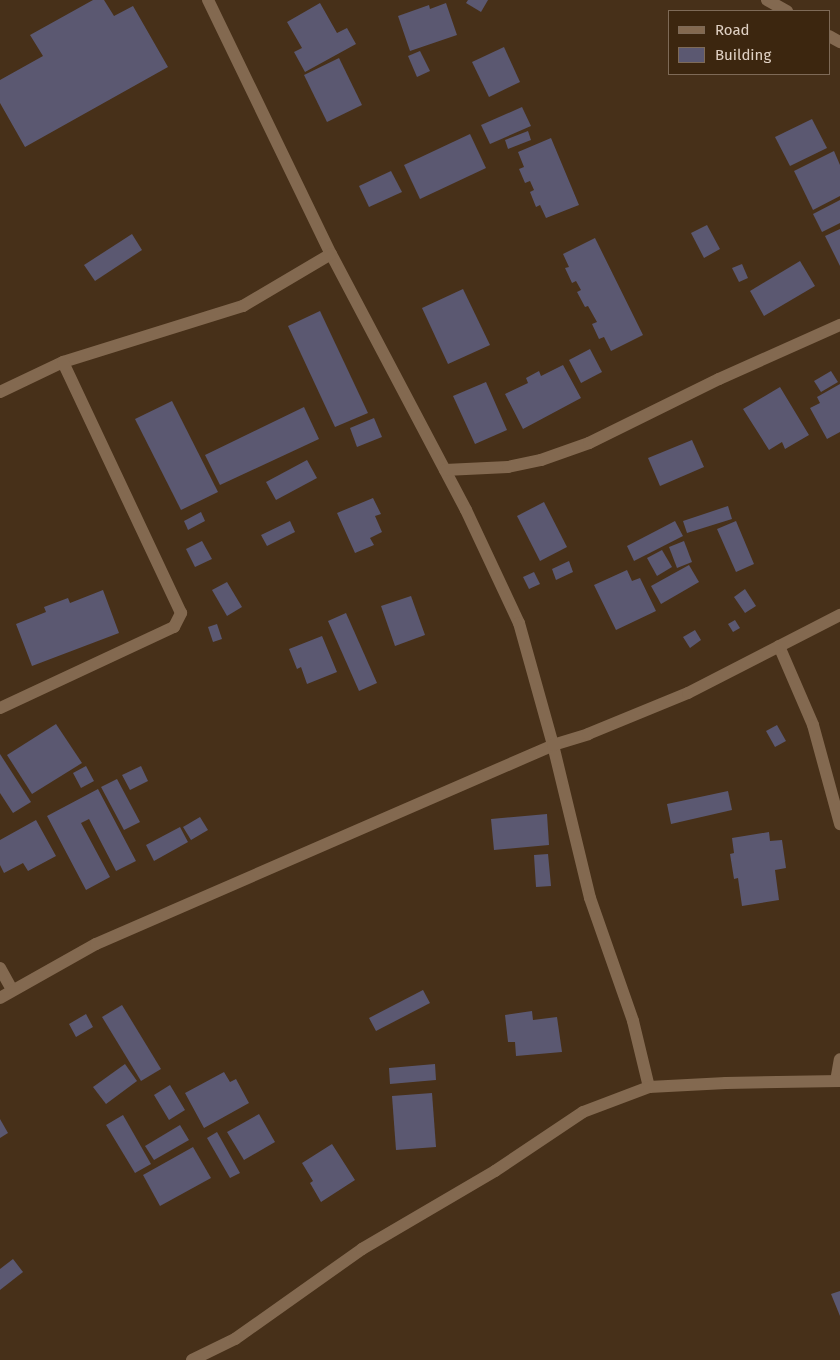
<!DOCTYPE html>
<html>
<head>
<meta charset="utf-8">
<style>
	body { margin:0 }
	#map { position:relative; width:840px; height:1360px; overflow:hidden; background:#473019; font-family:"Fira Sans",sans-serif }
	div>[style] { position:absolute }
	.building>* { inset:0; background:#5b5871 }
	.street>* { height:12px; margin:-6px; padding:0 6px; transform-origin:6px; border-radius:6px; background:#836950 }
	span { translate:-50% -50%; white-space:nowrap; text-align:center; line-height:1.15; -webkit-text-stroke:4.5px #3c260f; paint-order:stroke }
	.legend { position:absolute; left:668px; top:10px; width:162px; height:65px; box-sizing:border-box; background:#3c260f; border:1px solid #7e6a57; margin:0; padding:6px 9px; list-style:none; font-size:15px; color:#e0d1c4 }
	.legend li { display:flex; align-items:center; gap:10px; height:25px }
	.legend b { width:25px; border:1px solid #7e6a57 }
</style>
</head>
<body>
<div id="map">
	<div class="building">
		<i style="clip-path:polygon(93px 0,104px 0,114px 16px,133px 6px,168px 67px,25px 147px,0 103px,0 80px,43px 56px,30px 35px)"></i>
		<i style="clip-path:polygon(468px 0,488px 0,481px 12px,466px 3px)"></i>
		<i style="clip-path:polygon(320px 3px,337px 33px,347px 28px,356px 44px,305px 72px,294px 52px,302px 48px,287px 22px)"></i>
		<i style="clip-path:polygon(446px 3px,457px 35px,410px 51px,398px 16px,429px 5px,430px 9px)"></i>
		<i style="clip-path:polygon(504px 47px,520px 82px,489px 97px,472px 62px)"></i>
		<i style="clip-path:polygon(420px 51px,430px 71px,417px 77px,408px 56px)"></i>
		<i style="clip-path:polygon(339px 58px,362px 105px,327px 122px,304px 75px)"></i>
		<i style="clip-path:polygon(522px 107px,531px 126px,490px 144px,481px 125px)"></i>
		<i style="clip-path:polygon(812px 119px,827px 148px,790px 166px,775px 137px)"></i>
		<i style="clip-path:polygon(528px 131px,531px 140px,508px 149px,505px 140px)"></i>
		<i style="clip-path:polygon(470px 134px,486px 168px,420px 199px,404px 165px)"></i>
		<i style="clip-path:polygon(551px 138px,579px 205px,546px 218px,540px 205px,536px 207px,530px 192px,534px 190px,530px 181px,525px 183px,519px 169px,524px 167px,518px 152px)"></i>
		<i style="clip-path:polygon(834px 151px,840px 165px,840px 196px,813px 210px,794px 171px)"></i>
		<i style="clip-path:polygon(391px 171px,402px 192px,369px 207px,359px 186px)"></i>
		<i style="clip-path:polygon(840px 200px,840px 223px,822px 232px,813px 214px)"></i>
		<i style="clip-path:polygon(707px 225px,720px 249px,704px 258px,691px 233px)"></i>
		<i style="clip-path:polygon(840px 229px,840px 266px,825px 236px)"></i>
		<i style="clip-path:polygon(132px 234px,142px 250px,95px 281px,84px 265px)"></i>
		<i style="clip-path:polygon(595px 238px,643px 335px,611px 351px,604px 337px,599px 339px,592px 324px,597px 322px,588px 306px,585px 307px,577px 292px,581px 290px,576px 281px,572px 283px,565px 268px,569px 267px,563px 254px)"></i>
		<i style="clip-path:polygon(800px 261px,815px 286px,764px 316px,750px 291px)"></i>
		<i style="clip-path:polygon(742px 264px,748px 278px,739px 282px,732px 268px)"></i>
		<i style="clip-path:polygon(463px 289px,490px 345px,448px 364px,422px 308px)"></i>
		<i style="clip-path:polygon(320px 311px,368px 413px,335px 427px,288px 326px)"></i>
		<i style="clip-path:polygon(590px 349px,602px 372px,581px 383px,569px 360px)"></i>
		<i style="clip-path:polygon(563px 365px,581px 398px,523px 429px,505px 394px,528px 383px,526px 378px,539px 371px,541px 376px)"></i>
		<i style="clip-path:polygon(831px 371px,838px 382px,821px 392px,814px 381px)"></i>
		<i style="clip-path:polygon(486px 382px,507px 430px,475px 444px,453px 396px)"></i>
		<i style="clip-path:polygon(840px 384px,840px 432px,827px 439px,810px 408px,820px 403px,817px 397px)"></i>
		<i style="clip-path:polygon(780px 387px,809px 435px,785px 449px,782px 442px,769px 450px,743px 409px)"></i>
		<i style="clip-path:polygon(172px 401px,218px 492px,181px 510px,135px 419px)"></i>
		<i style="clip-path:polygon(304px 407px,319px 439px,220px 485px,205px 455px)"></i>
		<i style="clip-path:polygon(374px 418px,382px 437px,357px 447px,350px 428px)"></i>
		<i style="clip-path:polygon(692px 440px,704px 467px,660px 486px,648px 458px)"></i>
		<i style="clip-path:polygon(307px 460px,317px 478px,276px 500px,266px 482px)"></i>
		<i style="clip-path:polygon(373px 498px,381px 514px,375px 516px,382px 532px,370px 538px,374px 545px,355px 553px,337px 513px)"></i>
		<i style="clip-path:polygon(544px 502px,567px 547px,540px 561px,517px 516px)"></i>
		<i style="clip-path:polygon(728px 506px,732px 519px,687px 533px,683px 521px)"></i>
		<i style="clip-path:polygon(201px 512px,205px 521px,188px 530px,184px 521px)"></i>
		<i style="clip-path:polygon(290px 521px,295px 532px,267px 546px,261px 535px)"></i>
		<i style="clip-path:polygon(675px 521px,683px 536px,634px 561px,627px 546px)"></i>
		<i style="clip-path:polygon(736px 521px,754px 564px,736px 572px,717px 529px)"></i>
		<i style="clip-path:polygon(202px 541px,212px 559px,195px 567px,186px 549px)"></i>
		<i style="clip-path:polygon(684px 541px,692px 562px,677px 568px,669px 547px)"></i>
		<i style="clip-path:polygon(662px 550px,672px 567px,657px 576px,647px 558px)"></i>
		<i style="clip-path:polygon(569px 561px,573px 572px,556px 580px,552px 569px)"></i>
		<i style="clip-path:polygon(689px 565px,699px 582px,661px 604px,651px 586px)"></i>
		<i style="clip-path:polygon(627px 570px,632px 581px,640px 578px,656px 611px,616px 630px,594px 585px)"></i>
		<i style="clip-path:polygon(534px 572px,540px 584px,529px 589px,523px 577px)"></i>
		<i style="clip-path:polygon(227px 582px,242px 607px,227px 616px,212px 590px)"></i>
		<i style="clip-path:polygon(745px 589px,756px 606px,745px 613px,734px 597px)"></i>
		<i style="clip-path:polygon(103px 590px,119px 633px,32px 666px,16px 624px,46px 612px,44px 607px,68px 598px,70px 603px)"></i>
		<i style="clip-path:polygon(411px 596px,425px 635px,395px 646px,381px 606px)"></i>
		<i style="clip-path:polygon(346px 613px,377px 683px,359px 691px,328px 621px)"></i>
		<i style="clip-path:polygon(735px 620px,740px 628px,733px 632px,728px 624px)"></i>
		<i style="clip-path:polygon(217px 624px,222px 639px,213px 642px,208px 627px)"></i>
		<i style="clip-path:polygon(695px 630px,701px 640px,690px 648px,683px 637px)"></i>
		<i style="clip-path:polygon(322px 636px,337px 672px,307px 684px,301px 667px,297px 669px,289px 649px)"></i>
		<i style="clip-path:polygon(56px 724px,82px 763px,32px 794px,7px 755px)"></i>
		<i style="clip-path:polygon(777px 725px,786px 741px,775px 747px,766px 731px)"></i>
		<i style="clip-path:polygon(0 754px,31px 802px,13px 813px,0 793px)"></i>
		<i style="clip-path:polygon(86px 766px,94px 781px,81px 788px,73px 773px)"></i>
		<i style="clip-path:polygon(141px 766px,148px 781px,130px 790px,122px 775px)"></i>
		<i style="clip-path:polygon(117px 779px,140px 822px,124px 830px,101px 787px)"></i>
		<i style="clip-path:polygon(98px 789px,136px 861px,116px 871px,89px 819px,81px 823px,110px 877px,86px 890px,47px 816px)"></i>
		<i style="clip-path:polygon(728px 791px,732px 810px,671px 824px,667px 804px)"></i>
		<i style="clip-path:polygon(547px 814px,549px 845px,494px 850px,491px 819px)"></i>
		<i style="clip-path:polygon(200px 817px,208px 830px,191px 840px,183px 827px)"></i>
		<i style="clip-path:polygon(36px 820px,56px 856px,28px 871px,23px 863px,4px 873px,0 865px,0 840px)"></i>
		<i style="clip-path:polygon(180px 827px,188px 842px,154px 861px,146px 845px)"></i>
		<i style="clip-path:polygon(769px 832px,770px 841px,782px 840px,786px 868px,775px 870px,779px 900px,742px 906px,738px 878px,734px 879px,730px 854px,734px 853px,732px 838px)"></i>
		<i style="clip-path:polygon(548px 854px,551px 886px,536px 887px,534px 855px)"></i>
		<i style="clip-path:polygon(423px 990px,430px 1003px,376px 1031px,369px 1018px)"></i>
		<i style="clip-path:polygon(122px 1005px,161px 1069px,141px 1081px,102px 1017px)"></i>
		<i style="clip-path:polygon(532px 1011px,533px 1020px,557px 1017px,562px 1052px,516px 1056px,515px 1042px,508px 1042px,505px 1015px)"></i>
		<i style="clip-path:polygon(86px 1014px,93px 1027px,76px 1037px,69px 1024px)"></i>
		<i style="clip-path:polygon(125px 1064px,137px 1081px,106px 1104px,93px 1087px)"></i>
		<i style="clip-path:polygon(435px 1064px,436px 1080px,390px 1084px,389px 1068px)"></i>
		<i style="clip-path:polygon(224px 1072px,230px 1082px,236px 1079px,249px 1103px,204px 1128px,185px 1093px)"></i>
		<i style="clip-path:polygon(170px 1085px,185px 1110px,169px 1120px,154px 1095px)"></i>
		<i style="clip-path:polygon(432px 1093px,436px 1147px,396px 1150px,392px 1096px)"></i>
		<i style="clip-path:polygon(259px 1114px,275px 1142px,244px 1160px,227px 1132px)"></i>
		<i style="clip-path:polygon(123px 1115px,151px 1164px,135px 1173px,106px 1125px)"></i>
		<i style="clip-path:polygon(0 1119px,8px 1133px,0 1138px)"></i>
		<i style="clip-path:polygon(180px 1125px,189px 1140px,154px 1160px,145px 1146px)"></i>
		<i style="clip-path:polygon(217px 1132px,240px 1173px,230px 1178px,207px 1138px)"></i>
		<i style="clip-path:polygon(332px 1144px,355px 1180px,321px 1202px,310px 1183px,313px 1181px,302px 1163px)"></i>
		<i style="clip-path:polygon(193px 1147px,211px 1178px,160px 1206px,143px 1175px)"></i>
		<i style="clip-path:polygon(13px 1259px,23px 1272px,0 1290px,0 1269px)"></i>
		<i style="clip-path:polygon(840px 1291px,840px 1316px,831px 1294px)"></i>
	</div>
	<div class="street">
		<i style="left:208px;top:0;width:282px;rotate:64.2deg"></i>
		<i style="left:331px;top:254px;width:289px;rotate:62.2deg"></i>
		<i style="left:466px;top:510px;width:125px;rotate:64.9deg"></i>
		<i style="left:519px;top:623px;width:127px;rotate:74.4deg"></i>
		<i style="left:553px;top:745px;width:157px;rotate:76.4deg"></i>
		<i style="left:590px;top:898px;width:130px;rotate:70.7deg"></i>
		<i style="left:633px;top:1021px;width:68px;rotate:76.4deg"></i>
		<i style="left:767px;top:0;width:23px;rotate:29deg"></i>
		<i style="left:829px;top:36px;width:13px;rotate:29deg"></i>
		<i style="left:0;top:392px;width:70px;rotate:-25.5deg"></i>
		<i style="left:63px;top:362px;width:189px;rotate:-17.3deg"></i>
		<i style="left:243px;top:306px;width:102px;rotate:-30.6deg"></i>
		<i style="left:445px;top:470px;width:63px;rotate:-2.7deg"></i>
		<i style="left:508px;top:467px;width:34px;rotate:-12deg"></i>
		<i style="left:541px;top:460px;width:51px;rotate:-19.5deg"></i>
		<i style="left:589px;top:443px;width:145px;rotate:-26.2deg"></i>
		<i style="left:719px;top:379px;width:133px;rotate:-24.1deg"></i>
		<i style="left:779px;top:646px;width:86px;rotate:66.7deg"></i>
		<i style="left:813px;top:725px;width:103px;rotate:74.7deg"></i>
		<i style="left:0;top:708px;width:192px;rotate:-25deg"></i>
		<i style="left:174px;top:627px;width:16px;rotate:-63deg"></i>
		<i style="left:181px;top:613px;width:277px;rotate:-115.2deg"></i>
		<i style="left:0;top:968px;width:25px;rotate:61deg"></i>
		<i style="left:0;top:998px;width:110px;rotate:-29.4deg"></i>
		<i style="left:96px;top:944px;width:498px;rotate:-23.5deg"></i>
		<i style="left:553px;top:745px;width:37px;rotate:-17deg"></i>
		<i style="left:588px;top:734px;width:108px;rotate:-22.3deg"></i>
		<i style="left:688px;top:693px;width:171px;rotate:-27.2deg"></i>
		<i style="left:836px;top:1081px;width:22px;rotate:-80deg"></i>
		<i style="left:192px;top:1360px;width:48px;rotate:-26deg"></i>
		<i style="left:235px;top:1339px;width:156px;rotate:-35.3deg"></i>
		<i style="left:362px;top:1249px;width:154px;rotate:-30.4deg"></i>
		<i style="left:495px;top:1171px;width:106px;rotate:-33.8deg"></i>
		<i style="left:583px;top:1112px;width:71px;rotate:-20.7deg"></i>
		<i style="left:649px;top:1087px;width:77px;rotate:-3deg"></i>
		<i style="left:726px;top:1083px;width:114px;rotate:-1deg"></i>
	</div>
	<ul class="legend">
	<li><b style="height:6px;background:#836950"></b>Road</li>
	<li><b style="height:14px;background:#5b5871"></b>Building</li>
	</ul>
</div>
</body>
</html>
